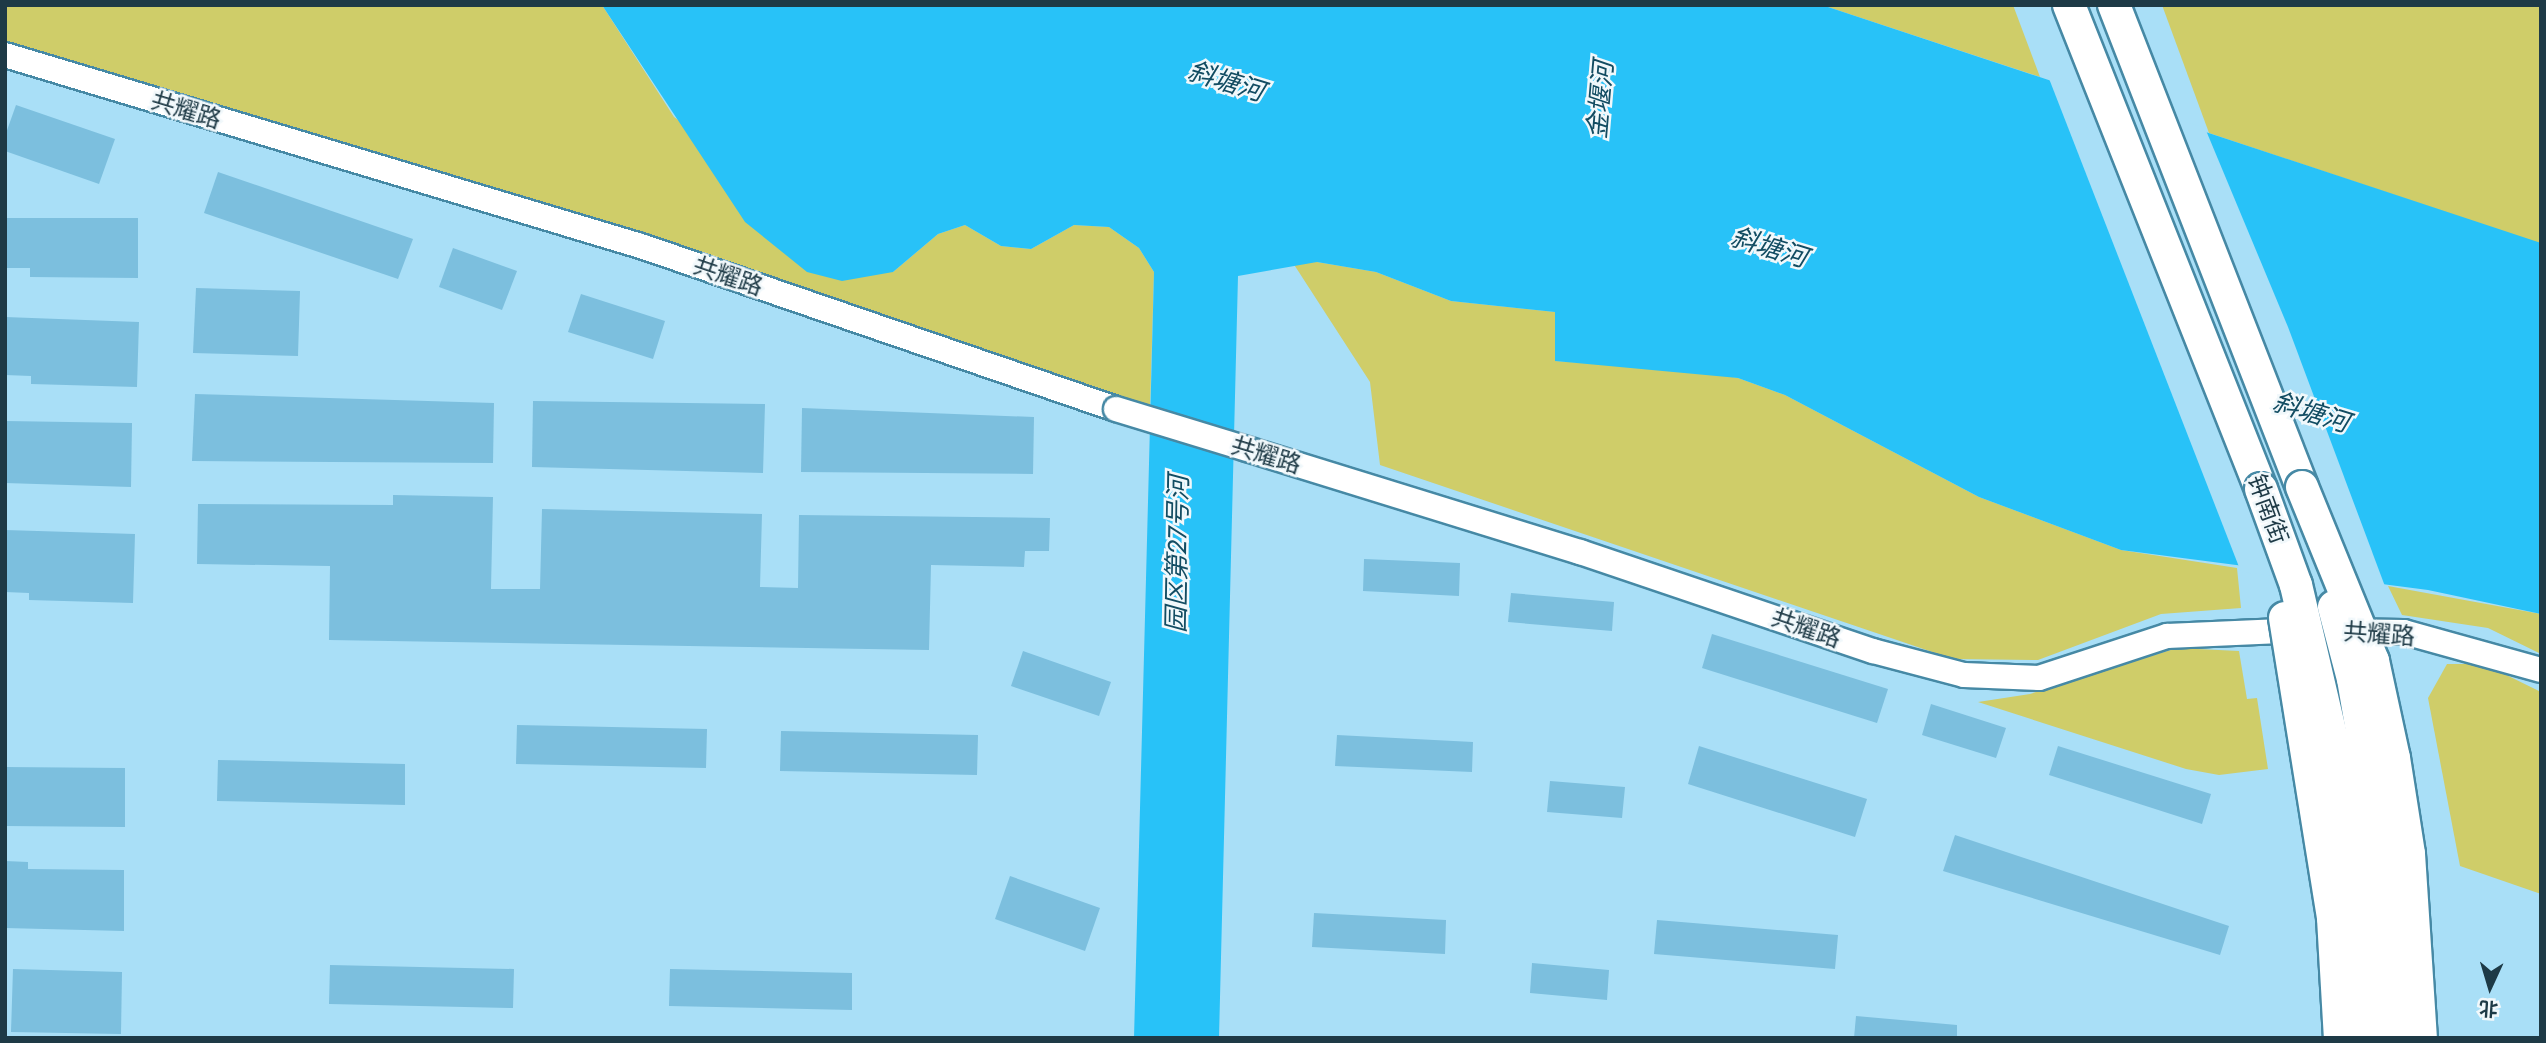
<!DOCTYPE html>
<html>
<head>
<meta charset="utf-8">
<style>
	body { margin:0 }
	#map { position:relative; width:2546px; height:1043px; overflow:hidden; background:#a9dff7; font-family:Jost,"Noto Sans SC",sans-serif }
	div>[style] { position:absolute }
	.green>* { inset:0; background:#cfcd69 }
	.water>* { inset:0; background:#28c2f8 }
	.pier>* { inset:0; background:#a9dff7 }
	.building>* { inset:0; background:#7cbfde }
	.roads { filter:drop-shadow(2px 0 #4689a5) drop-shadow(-2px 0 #4689a5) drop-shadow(0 2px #4689a5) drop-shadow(0 -2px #4689a5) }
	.minor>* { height:24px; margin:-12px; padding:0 12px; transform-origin:12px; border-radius:12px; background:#fff }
	.major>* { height:32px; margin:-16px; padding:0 16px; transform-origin:16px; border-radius:16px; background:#fff }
	.bridges { filter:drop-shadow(2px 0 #4689a5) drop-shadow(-2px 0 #4689a5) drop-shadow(0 2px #4689a5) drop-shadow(0 -2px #4689a5) }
	.minor-bridge>* { height:24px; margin:-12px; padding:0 12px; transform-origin:12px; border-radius:12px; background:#fff }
	.major-bridge>* { height:32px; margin:-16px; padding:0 16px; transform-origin:16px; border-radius:16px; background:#fff }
	span { translate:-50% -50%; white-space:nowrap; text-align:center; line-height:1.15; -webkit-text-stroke:5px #f1f8fb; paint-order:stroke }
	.street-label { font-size:24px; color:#1e3a46 }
	.water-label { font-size:26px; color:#124c62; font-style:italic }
	.frame { position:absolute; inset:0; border:7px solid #1e3a46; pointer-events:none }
	.north { position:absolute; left:2455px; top:952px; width:70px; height:70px; -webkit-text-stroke:5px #f1f8fb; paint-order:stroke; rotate:184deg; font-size:19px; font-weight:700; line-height:28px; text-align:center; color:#1e3a46 }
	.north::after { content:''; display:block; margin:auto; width:24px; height:32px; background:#1e3a46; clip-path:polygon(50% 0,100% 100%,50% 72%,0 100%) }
</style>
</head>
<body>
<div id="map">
	<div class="green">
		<i style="clip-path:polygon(5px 5px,602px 5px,674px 117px,893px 272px,938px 234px,965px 225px,1001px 246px,1031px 249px,1074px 225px,1109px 227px,1139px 248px,1154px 272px,1150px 410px,5px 52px)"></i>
		<i style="clip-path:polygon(1822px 5px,2013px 5px,2040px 77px)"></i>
		<i style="clip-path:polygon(2162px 5px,2541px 5px,2541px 244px,2209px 133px)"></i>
		<i style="clip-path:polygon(1317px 262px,1376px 272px,1451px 301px,1555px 312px,1555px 361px,1699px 371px,1738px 378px,1785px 395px,1979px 497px,2121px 550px,2237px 568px,2241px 608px,2161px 614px,2038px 660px,1953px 659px,1380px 465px,1370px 382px,1293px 263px)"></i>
		<i style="clip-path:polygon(2388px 586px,2541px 614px,2541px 654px,2488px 628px,2402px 615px)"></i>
		<i style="clip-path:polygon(2177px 648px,2239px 651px,2247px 699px,2257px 698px,2268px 769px,2219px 775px,2186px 769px,1978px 702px,2030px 694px)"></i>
		<i style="clip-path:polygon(2447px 664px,2484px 664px,2541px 692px,2541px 894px,2460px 866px,2428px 698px)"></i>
	</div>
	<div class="water">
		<i style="clip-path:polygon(602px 5px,1822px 5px,2541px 243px,2541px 614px,2428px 590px,2121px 550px,1979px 497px,1785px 395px,1738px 378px,1555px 361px,1555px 312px,1451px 301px,1376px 272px,1317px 262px,1238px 276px,1219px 1038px,1134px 1038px,1154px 272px,1139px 248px,1109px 227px,1074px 225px,1031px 249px,1001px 246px,965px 225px,938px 234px,893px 272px,842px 281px,807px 272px,745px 222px)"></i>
	</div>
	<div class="pier">
		<i style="clip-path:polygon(2048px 76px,2205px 128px,2288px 327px,2386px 589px,2241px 572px)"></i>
	</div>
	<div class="building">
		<i style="clip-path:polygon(16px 105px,115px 139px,99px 184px,5px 151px,5px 136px)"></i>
		<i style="clip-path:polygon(218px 172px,413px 239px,398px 279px,204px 213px)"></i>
		<i style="clip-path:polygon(5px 218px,138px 218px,138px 278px,30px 277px,30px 268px,5px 268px)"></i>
		<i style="clip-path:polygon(453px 248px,517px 271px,502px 310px,439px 287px)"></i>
		<i style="clip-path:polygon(196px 288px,300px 291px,298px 356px,193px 353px)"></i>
		<i style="clip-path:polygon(581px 294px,665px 321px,653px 359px,568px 332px)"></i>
		<i style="clip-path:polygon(5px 317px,139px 322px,137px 387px,31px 384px,31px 376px,5px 375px)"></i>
		<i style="clip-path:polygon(195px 394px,494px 403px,493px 463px,192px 461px)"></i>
		<i style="clip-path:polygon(533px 401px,765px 404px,763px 473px,532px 467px)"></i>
		<i style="clip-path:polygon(802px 408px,1034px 417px,1033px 474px,801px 472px)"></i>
		<i style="clip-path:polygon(5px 421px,132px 423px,131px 487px,5px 483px)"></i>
		<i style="clip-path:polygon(393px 495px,493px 497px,491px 589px,540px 589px,542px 509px,762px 514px,760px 587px,798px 588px,799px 515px,1050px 518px,1049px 551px,1025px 551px,1024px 567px,931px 565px,929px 650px,329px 640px,330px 566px,197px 564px,198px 504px,393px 505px)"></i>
		<i style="clip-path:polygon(5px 530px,135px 534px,133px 603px,29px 600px,29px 593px,5px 592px)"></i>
		<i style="clip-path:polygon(1364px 559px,1460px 563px,1459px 596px,1363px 591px)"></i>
		<i style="clip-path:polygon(1511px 593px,1614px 602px,1612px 631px,1508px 622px)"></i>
		<i style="clip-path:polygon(1712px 634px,1888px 689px,1877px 723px,1702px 668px)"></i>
		<i style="clip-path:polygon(1023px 651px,1111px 682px,1099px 716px,1011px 686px)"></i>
		<i style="clip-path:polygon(1931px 704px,2006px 728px,1996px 758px,1922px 735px)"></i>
		<i style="clip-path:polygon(517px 725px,707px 729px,706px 768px,516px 764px)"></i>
		<i style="clip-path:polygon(781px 731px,978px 735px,977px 775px,780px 771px)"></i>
		<i style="clip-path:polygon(1337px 735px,1473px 742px,1472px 772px,1335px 766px)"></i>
		<i style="clip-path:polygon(1699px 746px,1867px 799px,1855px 837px,1688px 784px)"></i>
		<i style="clip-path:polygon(2058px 746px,2211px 794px,2202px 824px,2049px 775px)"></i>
		<i style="clip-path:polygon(218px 760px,405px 764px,405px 805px,217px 801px)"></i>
		<i style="clip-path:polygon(5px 767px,125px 768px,125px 827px,5px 826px)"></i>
		<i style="clip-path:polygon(1550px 781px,1625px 787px,1622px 818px,1547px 812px)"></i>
		<i style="clip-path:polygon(1955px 835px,2229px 926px,2220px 955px,1943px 871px)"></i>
		<i style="clip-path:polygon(5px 861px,28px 862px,28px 869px,124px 870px,124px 931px,5px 928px)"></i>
		<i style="clip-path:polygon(1010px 876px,1100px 908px,1085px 951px,995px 919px)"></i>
		<i style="clip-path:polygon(1314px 913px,1446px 920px,1445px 954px,1312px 947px)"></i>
		<i style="clip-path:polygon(1657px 920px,1838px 935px,1835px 969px,1654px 954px)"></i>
		<i style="clip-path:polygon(1532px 963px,1609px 970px,1607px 1000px,1530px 993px)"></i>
		<i style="clip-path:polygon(330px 965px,514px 969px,513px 1008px,329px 1004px)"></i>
		<i style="clip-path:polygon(13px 969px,122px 972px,121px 1034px,11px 1032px)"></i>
		<i style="clip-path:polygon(670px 969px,852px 973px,852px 1010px,669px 1006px)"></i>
		<i style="clip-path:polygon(1856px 1016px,1957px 1025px,1957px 1038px,1854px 1038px)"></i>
	</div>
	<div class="roads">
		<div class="minor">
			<i style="left:5px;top:55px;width:664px;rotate:16.72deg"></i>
			<i style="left:641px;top:246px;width:502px;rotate:18.94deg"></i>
			<i style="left:1247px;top:449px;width:349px;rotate:17.2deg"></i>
			<i style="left:1580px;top:552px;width:309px;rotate:18.7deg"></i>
			<i style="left:1873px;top:651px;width:94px;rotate:14.8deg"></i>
			<i style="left:1964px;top:675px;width:75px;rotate:2.3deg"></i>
			<i style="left:2039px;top:678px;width:135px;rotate:-18.2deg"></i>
			<i style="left:2167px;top:636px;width:137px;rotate:-2.5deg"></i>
			<i style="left:2344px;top:631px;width:60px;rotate:1deg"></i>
			<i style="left:2404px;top:632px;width:142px;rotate:15.5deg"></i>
		</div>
		<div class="major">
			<i style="left:2069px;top:5px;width:521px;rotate:68.36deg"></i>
			<i style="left:2114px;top:5px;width:517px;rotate:68.69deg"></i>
		</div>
	</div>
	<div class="bridges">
		<div class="minor-bridge">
			<i style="left:1116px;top:409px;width:137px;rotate:17deg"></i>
		</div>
		<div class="major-bridge">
			<i style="left:2302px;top:487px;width:188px;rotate:67.8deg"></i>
			<i style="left:2373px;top:661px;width:99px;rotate:77.8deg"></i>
			<i style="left:2394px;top:758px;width:97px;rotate:81.1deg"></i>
			<i style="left:2409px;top:854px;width:184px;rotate:86.3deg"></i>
			<i style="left:2261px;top:489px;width:102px;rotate:70deg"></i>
			<i style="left:2296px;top:585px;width:202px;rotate:76.9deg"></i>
			<i style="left:2342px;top:782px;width:181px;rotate:82.7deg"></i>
			<i style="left:2365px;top:962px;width:76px;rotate:87.7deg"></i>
			<i style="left:2334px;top:607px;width:74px;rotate:75.2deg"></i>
			<i style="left:2353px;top:679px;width:164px;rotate:80.2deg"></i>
			<i style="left:2381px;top:841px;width:197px;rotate:86.2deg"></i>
			<i style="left:2285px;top:618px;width:304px;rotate:80.9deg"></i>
			<i style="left:2333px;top:918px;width:120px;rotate:86.7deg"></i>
		</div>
	</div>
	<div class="street-label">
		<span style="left:186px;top:110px;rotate:17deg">共耀路</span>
		<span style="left:728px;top:276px;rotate:19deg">共耀路</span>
		<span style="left:1266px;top:455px;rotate:17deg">共耀路</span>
		<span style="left:2268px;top:509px;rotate:70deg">钟南街</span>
		<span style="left:1806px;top:628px;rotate:19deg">共耀路</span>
		<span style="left:2379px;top:634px;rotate:4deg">共耀路</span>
	</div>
	<div class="water-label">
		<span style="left:1226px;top:82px;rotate:17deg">斜塘河</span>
		<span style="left:1601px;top:100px;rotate:-85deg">金堰河</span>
		<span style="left:1769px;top:248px;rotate:17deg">斜塘河</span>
		<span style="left:2311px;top:413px;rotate:17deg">斜塘河</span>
		<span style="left:1178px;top:554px;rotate:-89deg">园区第27号河</span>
	</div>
	<div class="frame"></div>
	<div class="north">北</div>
</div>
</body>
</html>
